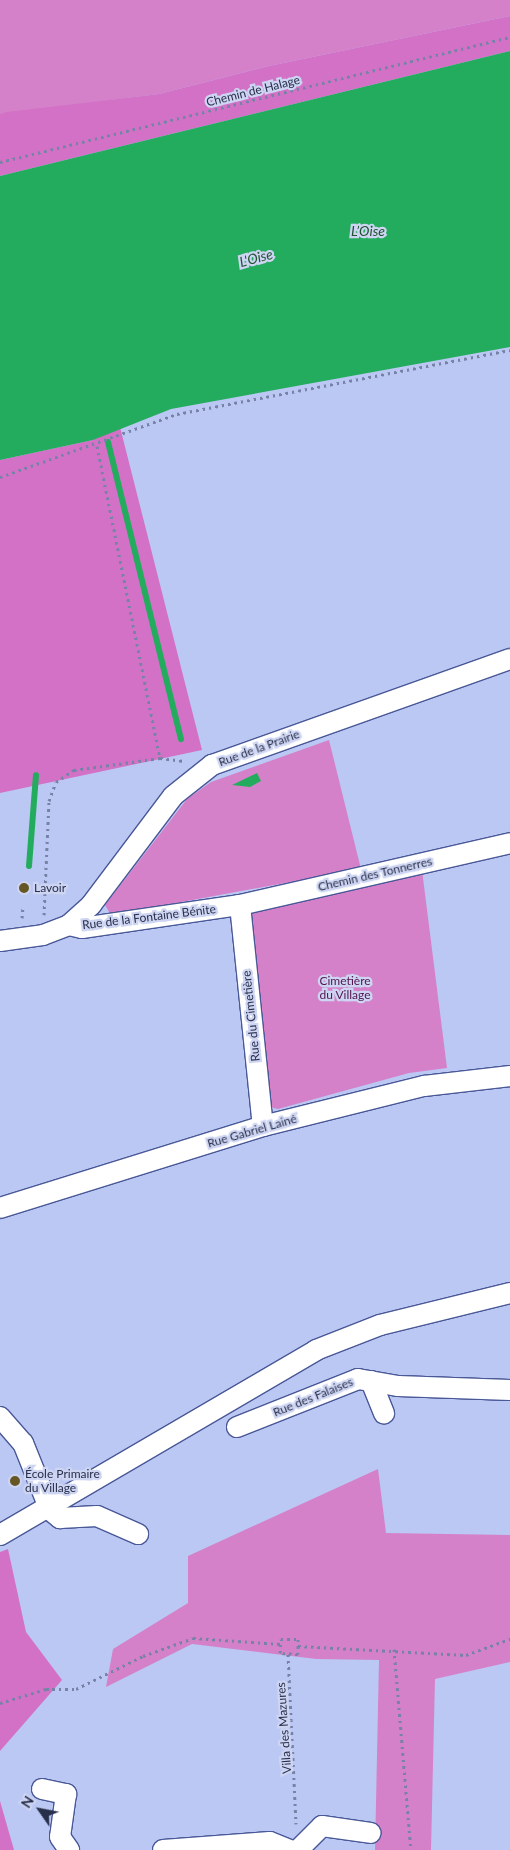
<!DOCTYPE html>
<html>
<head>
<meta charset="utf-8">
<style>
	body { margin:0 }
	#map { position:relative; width:510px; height:1850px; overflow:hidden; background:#bbc8f3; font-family:Lato,sans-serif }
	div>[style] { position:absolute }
	.green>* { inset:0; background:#d581c9 }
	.forest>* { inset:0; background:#d371c6 }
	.water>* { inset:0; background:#24ac5e }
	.stream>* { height:6px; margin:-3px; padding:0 3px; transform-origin:3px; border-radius:3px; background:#24ac5e }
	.path>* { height:3px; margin-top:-1.5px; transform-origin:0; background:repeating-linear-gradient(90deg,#7882a6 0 2.5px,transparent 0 6.5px) }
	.roads { filter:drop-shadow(1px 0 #495897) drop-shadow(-1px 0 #495897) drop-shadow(0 1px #495897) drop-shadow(0 -1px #495897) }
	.minor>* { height:20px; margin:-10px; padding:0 10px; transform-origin:10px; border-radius:10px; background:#fff }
	.dots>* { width:14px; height:14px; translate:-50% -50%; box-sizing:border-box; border:2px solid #cdd5f2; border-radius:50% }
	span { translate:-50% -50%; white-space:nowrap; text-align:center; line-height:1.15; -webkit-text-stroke:4.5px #cdd5f2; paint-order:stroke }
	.street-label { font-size:12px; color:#282f4b }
	.poi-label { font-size:12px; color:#282f4b }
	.left { translate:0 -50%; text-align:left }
	.park-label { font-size:12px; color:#53164d }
	.water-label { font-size:14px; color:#205130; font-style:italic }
	.north { position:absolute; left:15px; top:1785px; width:50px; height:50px; -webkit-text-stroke:4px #cdd5f2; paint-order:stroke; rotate:303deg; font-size:14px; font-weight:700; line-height:20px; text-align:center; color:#282f4b }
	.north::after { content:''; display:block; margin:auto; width:18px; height:22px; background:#282f4b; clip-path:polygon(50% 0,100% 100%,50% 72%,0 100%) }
</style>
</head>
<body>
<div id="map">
	<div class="green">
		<i style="clip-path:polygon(0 0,510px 0,510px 16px,269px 66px,159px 94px,0 114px)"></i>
		<i style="clip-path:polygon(329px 740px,361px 869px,111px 915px,105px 905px,187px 799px,211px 782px)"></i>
		<i style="clip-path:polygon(422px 870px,447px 1068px,409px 1073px,278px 1109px,265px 1106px,247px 912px)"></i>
		<i style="clip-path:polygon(378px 1469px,386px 1533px,510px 1535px,510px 1662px,435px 1679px,431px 1850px,375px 1850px,379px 1660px,316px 1659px,192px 1644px,106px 1687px,113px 1649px,188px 1603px,188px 1556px)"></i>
	</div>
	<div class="forest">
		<i style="clip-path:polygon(510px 16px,510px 51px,0 176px,0 114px,7px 112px,159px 94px,269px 66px)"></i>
		<i style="clip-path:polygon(120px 427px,202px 750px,0 793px,0 460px,93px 440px)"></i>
		<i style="clip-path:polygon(8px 1549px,26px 1632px,62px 1680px,0 1751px,0 1552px)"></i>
		<i style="clip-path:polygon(0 1801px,14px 1850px,0 1850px)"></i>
	</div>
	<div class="water">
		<i style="clip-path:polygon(510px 51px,510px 347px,171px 409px,93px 440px,0 460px,0 176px)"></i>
		<i style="clip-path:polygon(257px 773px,261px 781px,250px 787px,232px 785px)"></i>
	</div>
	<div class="stream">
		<i style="left:108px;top:442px;width:306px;rotate:76.2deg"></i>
		<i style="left:29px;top:866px;width:91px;rotate:-85.6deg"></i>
	</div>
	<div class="path">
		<i style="left:0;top:162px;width:525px;rotate:-13.77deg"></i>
		<i style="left:97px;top:446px;width:318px;rotate:78.6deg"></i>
		<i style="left:0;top:477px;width:188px;rotate:-19.6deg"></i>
		<i style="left:177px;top:414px;width:339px;rotate:-10.9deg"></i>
		<i style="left:44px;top:915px;width:114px;rotate:-87.5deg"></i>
		<i style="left:49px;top:801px;width:20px;rotate:-70deg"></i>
		<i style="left:56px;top:782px;width:22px;rotate:-34deg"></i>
		<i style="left:74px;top:770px;width:87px;rotate:-7.9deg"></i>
		<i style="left:160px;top:758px;width:24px;rotate:7deg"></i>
		<i style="left:22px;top:918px;width:11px;rotate:-85deg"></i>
		<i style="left:281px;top:1639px;width:17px"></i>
		<i style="left:298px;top:1639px;width:15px;rotate:90deg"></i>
		<i style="left:298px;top:1654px;width:18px;rotate:-177deg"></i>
		<i style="left:280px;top:1653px;width:14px;rotate:-86deg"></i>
		<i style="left:298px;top:1646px;width:168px;rotate:3.1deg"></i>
		<i style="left:466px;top:1655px;width:47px;rotate:-20deg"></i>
		<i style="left:394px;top:1649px;width:202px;rotate:85.2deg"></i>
		<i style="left:288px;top:1654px;width:170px;rotate:87.3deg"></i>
		<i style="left:0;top:1703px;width:48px;rotate:-16.9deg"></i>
		<i style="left:46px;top:1689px;width:30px"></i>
		<i style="left:76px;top:1689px;width:75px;rotate:-26.2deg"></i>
		<i style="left:143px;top:1656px;width:53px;rotate:-19.8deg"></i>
		<i style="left:193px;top:1638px;width:88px;rotate:3.9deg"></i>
	</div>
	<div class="roads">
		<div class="minor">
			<i style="left:240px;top:905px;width:222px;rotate:84.1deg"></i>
			<i style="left:69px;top:925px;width:30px;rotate:-42deg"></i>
			<i style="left:91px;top:905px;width:136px;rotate:-53deg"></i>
			<i style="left:173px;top:796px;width:50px;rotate:-38.5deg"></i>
			<i style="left:212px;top:765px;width:316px;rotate:-19.6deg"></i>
			<i style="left:0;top:941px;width:43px;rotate:-7.9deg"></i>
			<i style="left:43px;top:935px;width:28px;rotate:-21deg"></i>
			<i style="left:69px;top:925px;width:13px;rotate:13deg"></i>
			<i style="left:82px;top:928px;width:160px;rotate:-8.3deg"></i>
			<i style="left:240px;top:905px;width:277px;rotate:-12.9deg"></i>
			<i style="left:0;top:1208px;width:275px;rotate:-17.3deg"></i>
			<i style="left:263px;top:1126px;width:166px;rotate:-14deg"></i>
			<i style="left:424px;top:1086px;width:87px;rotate:-6.6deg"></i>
			<i style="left:371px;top:1381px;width:35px;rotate:68deg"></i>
			<i style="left:0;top:1417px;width:35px;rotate:49deg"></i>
			<i style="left:23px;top:1443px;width:72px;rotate:68.1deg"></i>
			<i style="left:50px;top:1510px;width:13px;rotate:39deg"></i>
			<i style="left:60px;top:1518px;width:37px;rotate:-3deg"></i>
			<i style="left:97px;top:1516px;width:45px;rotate:23.7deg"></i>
			<i style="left:237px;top:1427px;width:130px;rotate:-21.6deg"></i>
			<i style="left:358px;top:1379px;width:41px;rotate:9.9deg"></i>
			<i style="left:398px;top:1386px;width:112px;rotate:2deg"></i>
			<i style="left:0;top:1535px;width:366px;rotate:-30.3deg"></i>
			<i style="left:316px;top:1350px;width:69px;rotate:-21.3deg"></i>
			<i style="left:380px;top:1325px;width:134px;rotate:-13.8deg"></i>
			<i style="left:42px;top:1789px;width:25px;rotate:12deg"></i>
			<i style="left:66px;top:1794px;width:43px;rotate:97.9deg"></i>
			<i style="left:60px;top:1837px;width:16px;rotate:55deg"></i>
			<i style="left:163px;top:1850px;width:107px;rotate:-4.3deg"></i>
			<i style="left:270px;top:1842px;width:22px;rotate:22deg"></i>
			<i style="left:298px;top:1850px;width:34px;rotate:-45deg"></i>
			<i style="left:322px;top:1826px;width:49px;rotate:8.1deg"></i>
		</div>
	</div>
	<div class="dots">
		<i style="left:24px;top:888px;background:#665623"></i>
		<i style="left:15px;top:1481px;background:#665623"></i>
	</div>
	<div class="street-label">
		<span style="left:253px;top:91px;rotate:-14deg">Chemin de Halage</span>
		<span style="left:259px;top:748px;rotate:-20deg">Rue de la Prairie</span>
		<span style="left:375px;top:874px;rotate:-13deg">Chemin des Tonnerres</span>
		<span style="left:149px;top:917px;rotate:-7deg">Rue de la Fontaine Bénite</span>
		<span style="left:251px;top:1016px;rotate:-96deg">Rue du Cimetière</span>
		<span style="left:252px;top:1131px;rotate:-16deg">Rue Gabriel Lainé</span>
		<span style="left:313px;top:1397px;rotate:-22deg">Rue des Falaises</span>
		<span style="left:284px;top:1728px;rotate:-94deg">Villa des Mazures</span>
	</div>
	<div class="poi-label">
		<span class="left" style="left:34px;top:888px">Lavoir</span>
		<span class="left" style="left:25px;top:1481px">École Primaire<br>du Village</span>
	</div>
	<div class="park-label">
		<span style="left:345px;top:988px">Cimetière<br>du Village</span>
	</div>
	<div class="water-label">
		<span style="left:368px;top:231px">L’Oise</span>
		<span style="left:256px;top:258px;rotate:-15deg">L'Oise</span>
	</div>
	<div class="north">N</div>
</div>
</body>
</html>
